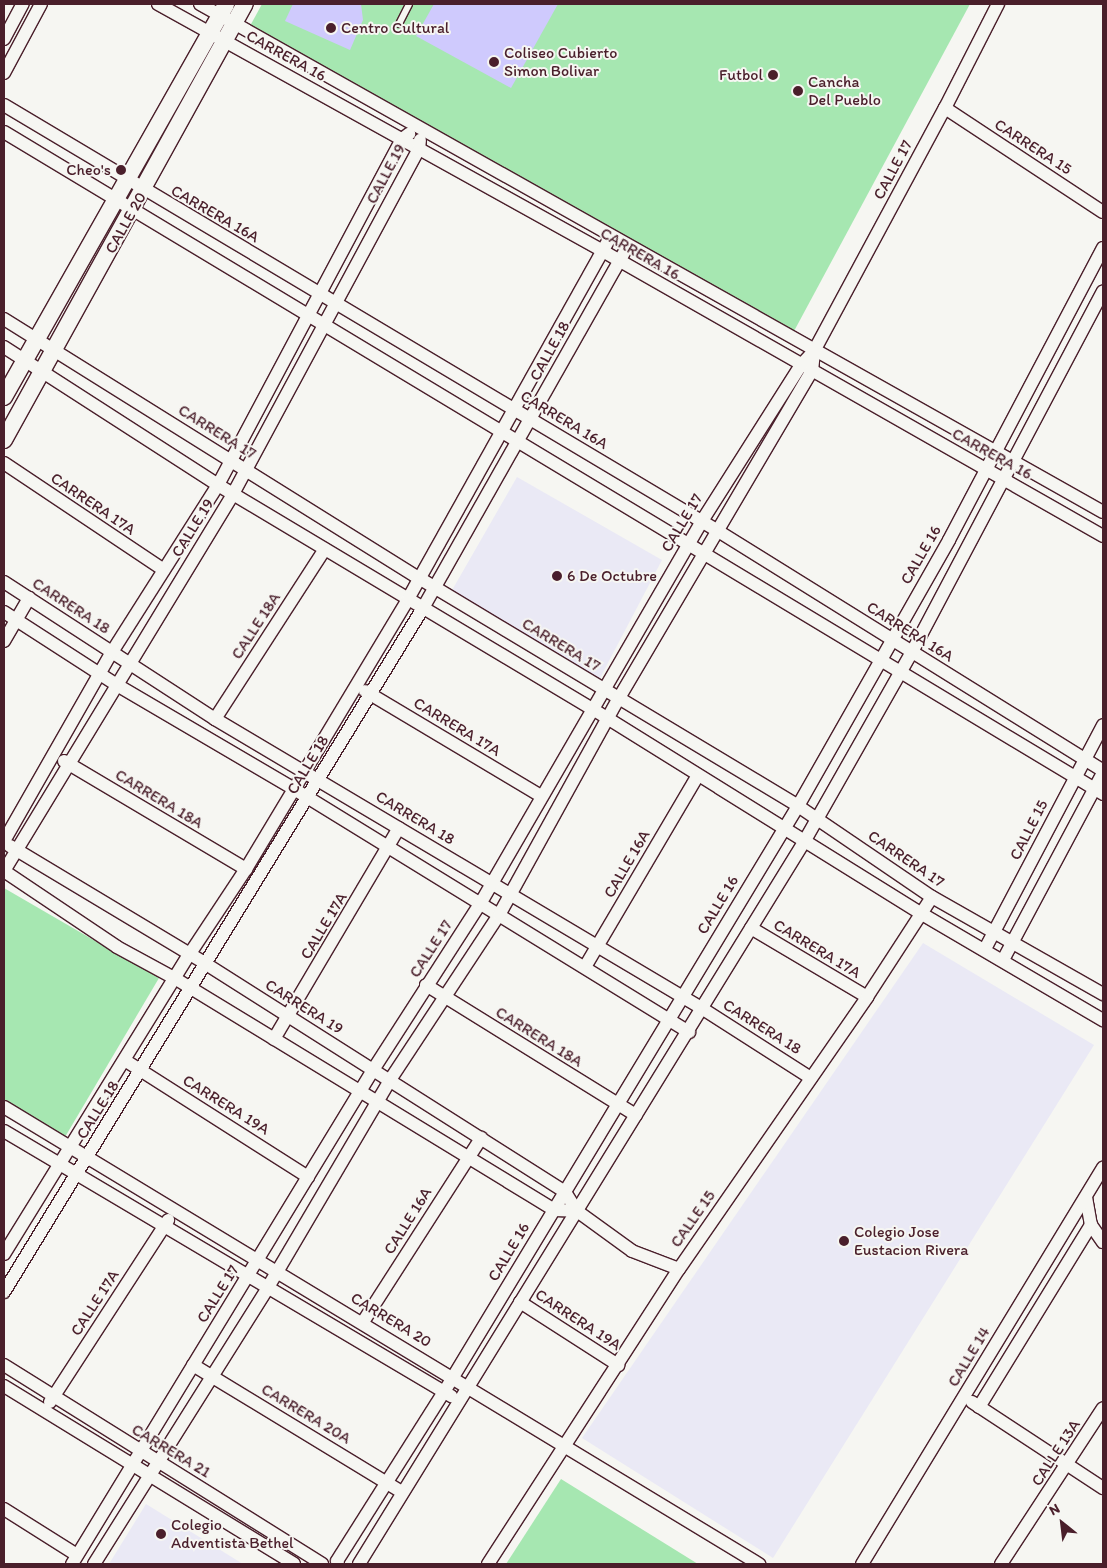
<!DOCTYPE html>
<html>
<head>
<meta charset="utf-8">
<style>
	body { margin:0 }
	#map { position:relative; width:1107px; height:1568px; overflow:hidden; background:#f6f6f2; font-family:Itim,sans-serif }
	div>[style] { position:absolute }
	.built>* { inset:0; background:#eae9f5 }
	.green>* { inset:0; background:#a6e7b1 }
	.building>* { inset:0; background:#cfcafd }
	.roads { filter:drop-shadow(1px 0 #4a1f2b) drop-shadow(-1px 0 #4a1f2b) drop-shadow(0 1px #4a1f2b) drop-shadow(0 -1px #4a1f2b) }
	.service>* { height:6px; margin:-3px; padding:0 3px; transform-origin:3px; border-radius:3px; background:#f6f6f2 }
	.minor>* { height:12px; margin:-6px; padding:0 6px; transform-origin:6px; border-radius:6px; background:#f6f6f2 }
	.tertiary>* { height:16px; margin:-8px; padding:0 8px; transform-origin:8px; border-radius:8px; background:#f6f6f2 }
	.dots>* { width:14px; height:14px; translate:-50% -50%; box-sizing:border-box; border:2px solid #f6f6f2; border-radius:50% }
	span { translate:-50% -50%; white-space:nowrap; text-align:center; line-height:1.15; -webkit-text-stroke:4px #f6f6f2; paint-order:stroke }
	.poi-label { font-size:16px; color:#4a1f2b }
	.left { translate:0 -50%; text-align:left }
	.right { translate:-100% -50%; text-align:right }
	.street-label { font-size:16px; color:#4a1f2b }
	.frame { position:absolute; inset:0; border:5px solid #4a1f2b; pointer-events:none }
	.north { position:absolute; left:1037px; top:1498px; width:50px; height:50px; -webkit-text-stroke:4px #f6f6f2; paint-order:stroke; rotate:331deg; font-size:14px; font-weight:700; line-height:20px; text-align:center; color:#4a1f2b }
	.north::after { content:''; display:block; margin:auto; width:18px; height:22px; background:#4a1f2b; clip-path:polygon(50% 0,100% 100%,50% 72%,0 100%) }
</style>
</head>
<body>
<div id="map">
	<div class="built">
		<i style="clip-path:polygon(517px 477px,662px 560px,599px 680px,451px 592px)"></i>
		<i style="clip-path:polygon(923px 943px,1094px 1045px,773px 1558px,582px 1438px)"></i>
		<i style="clip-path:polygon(146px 1504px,243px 1564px,109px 1564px)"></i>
	</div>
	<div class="green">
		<i style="clip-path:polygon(262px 4px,970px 4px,793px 333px,250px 26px)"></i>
		<i style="clip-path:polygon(4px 888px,159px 978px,65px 1137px,4px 1102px)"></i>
		<i style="clip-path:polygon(561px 1479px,698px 1564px,506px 1564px)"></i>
	</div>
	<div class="building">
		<i style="clip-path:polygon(293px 4px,361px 4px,363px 20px,350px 50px,285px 21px)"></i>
		<i style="clip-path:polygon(434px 4px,558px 4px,511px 88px,416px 36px)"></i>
	</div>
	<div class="roads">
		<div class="service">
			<i style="left:399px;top:24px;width:22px;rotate:-63deg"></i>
		</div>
		<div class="minor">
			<i style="left:158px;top:4px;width:507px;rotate:29.04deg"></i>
			<i style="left:601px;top:250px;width:578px;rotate:29.67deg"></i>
			<i style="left:200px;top:4px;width:1036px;rotate:29.36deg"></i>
			<i style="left:4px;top:39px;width:40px;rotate:-62deg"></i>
			<i style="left:4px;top:73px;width:78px;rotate:-61.8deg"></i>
			<i style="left:4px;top:105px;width:831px;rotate:30.82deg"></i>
			<i style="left:718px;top:531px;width:454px;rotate:31.9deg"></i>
			<i style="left:945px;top:108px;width:189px;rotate:33.4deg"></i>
			<i style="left:4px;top:132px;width:1283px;rotate:31.06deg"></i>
			<i style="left:4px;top:319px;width:489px;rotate:32deg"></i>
			<i style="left:419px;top:578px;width:442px;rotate:31deg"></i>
			<i style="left:798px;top:806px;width:162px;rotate:34.2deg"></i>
			<i style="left:932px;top:897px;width:197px;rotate:29.6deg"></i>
			<i style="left:4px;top:347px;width:255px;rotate:32.8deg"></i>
			<i style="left:218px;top:485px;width:435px;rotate:30.9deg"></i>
			<i style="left:591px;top:708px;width:390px;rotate:31.9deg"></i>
			<i style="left:922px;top:914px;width:210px;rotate:30.4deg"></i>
			<i style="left:4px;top:463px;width:192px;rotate:33.8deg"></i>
			<i style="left:4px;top:582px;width:252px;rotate:33deg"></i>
			<i style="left:215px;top:719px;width:568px;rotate:30.72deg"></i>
			<i style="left:703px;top:1009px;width:128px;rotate:32.6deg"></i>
			<i style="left:4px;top:612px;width:135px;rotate:32.9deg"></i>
			<i style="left:117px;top:685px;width:205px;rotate:30.4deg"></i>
			<i style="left:294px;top:789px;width:464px;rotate:31.6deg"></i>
			<i style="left:4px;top:641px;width:50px;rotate:-59.8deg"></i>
			<i style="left:365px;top:691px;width:205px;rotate:30.8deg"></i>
			<i style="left:215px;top:719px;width:202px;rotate:-57.1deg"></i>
			<i style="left:64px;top:761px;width:212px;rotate:30.7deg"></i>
			<i style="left:4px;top:841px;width:218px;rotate:-60.3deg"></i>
			<i style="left:112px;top:652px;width:198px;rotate:-57.6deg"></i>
			<i style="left:218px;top:485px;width:392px;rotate:-62deg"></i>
			<i style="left:402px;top:139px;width:9px;rotate:-36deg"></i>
			<i style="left:10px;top:846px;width:229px;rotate:31deg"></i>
			<i style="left:206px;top:964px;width:425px;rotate:32.4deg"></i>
			<i style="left:565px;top:1192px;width:22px;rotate:58deg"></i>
			<i style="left:577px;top:1211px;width:68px;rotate:36deg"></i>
			<i style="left:632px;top:1251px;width:50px;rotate:21deg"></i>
			<i style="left:4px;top:871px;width:441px;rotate:-58.7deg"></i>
			<i style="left:233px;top:494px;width:392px;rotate:-61.7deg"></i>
			<i style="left:419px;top:149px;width:9px;rotate:-84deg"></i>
			<i style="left:4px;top:871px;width:136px;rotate:33.9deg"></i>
			<i style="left:117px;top:947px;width:67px;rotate:28.5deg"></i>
			<i style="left:176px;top:979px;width:443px;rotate:31.4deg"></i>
			<i style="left:554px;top:1210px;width:23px;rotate:2deg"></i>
			<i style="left:751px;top:928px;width:135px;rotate:30.7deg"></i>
			<i style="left:985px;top:949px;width:253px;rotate:-62.2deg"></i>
			<i style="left:1003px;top:960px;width:212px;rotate:-61.9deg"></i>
			<i style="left:585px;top:967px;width:221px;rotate:-59.5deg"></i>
			<i style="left:426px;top:985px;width:247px;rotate:31.8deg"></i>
			<i style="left:274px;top:1039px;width:245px;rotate:-59.4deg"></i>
			<i style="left:126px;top:1061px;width:216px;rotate:32.5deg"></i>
			<i style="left:4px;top:1107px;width:883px;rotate:31.19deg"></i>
			<i style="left:4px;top:1131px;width:520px;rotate:30.66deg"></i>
			<i style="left:1086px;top:1197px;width:28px;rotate:80deg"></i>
			<i style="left:1091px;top:1225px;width:21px;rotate:55deg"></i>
			<i style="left:4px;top:1254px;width:352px;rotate:-58.3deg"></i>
			<i style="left:189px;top:955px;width:103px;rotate:-56.5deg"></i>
			<i style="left:246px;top:869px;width:315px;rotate:-59deg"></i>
			<i style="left:408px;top:599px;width:415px;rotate:-60.8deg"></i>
			<i style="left:4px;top:1292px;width:802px;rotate:-58.51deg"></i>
			<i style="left:423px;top:608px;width:415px;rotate:-60.5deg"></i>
			<i style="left:520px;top:1302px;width:117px;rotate:32.7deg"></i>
			<i style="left:363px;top:1322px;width:219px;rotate:-57.3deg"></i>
			<i style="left:4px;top:1365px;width:375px;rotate:32deg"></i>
			<i style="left:193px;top:1365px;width:245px;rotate:31.3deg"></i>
			<i style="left:4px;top:1386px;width:340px;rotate:31.5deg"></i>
			<i style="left:50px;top:1402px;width:217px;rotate:-57deg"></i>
			<i style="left:972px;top:1402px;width:157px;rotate:33.3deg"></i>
			<i style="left:979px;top:1407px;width:214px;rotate:-58.4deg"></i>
			<i style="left:4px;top:1509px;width:86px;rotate:32.2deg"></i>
			<i style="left:72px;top:1564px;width:578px;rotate:-58.65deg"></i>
			<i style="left:373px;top:1070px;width:197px;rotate:-57.2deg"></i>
			<i style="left:480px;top:904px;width:443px;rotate:-59.9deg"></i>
			<i style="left:702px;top:521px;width:185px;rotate:-57.6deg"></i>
			<i style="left:801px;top:365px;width:19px;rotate:-47deg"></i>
			<i style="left:814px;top:351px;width:276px;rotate:-61.7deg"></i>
			<i style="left:945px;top:108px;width:117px;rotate:-63deg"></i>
			<i style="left:94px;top:1564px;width:325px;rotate:-57.8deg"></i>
			<i style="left:267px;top:1289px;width:243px;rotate:-59.5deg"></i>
			<i style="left:390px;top:1080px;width:198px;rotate:-56.6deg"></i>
			<i style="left:499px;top:915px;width:248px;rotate:-61.1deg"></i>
			<i style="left:619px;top:698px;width:380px;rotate:-59.5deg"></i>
			<i style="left:812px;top:371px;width:20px;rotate:-84deg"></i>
			<i style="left:338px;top:1564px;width:3px;rotate:-108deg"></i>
			<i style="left:337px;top:1561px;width:200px;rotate:-57.7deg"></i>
			<i style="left:444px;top:1392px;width:685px;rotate:-58.86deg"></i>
			<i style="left:798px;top:806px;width:306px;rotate:-60.4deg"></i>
			<i style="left:949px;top:540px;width:330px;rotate:-62.2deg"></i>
			<i style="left:359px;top:1564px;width:848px;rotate:-58.35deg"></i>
			<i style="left:804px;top:842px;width:219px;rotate:-60.4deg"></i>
			<i style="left:912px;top:652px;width:408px;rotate:-62.1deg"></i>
			<i style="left:488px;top:1564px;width:351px;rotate:-57.1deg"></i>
			<i style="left:679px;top:1269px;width:331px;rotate:-55.3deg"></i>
			<i style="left:867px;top:997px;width:119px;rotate:-57deg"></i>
			<i style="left:862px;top:1564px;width:464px;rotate:-58.7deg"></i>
			<i style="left:1001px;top:1564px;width:186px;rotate:-56.8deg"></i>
		</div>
		<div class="tertiary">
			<i style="left:4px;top:397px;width:451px;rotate:-60.5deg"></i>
			<i style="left:4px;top:440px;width:498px;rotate:-61.1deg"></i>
		</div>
	</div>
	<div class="dots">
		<i style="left:331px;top:28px;background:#4a1f2b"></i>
		<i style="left:494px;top:62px;background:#4a1f2b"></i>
		<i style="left:773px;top:75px;background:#4a1f2b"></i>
		<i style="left:798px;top:91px;background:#4a1f2b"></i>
		<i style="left:121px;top:170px;background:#4a1f2b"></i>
		<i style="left:557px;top:576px;background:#4a1f2b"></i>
		<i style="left:844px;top:1241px;background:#4a1f2b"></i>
		<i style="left:161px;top:1534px;background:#4a1f2b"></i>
	</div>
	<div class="poi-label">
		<span class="left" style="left:341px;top:28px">Centro Cultural</span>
		<span class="left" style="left:504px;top:62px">Coliseo Cubierto<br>Simon Bolivar</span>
		<span class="right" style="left:763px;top:75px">Futbol</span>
		<span class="left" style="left:808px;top:91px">Cancha<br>Del Pueblo</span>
		<span class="right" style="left:111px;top:170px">Cheo's</span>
		<span class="left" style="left:567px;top:576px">6 De Octubre</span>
		<span class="left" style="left:854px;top:1241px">Colegio Jose<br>Eustacion Rivera</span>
		<span class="left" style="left:171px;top:1534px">Colegio<br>Adventista Bethel</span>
	</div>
	<div class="street-label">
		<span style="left:286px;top:56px;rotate:29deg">CARRERA 16</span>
		<span style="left:1033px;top:147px;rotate:33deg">CARRERA 15</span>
		<span style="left:893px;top:170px;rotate:-62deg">CALLE 17</span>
		<span style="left:386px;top:174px;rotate:-62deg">CALLE 19</span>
		<span style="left:215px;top:214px;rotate:30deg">CARRERA 16A</span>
		<span style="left:126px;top:223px;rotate:-61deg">CALLE 20</span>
		<span style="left:640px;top:254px;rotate:30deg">CARRERA 16</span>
		<span style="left:550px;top:351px;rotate:-61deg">CALLE 18</span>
		<span style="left:564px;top:420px;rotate:31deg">CARRERA 16A</span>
		<span style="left:217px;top:432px;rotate:32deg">CARRERA 17</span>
		<span style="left:992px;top:454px;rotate:29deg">CARRERA 16</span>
		<span style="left:93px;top:504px;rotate:34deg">CARRERA 17A</span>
		<span style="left:682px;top:523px;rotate:-59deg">CALLE 17</span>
		<span style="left:193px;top:528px;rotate:-58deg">CALLE 19</span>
		<span style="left:921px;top:555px;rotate:-60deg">CALLE 16</span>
		<span style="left:71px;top:606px;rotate:33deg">CARRERA 18</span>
		<span style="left:256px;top:626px;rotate:-57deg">CALLE 18A</span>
		<span style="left:910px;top:632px;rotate:32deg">CARRERA 16A</span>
		<span style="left:561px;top:645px;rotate:31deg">CARRERA 17</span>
		<span style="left:457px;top:727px;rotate:31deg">CARRERA 17A</span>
		<span style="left:308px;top:765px;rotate:-59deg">CALLE 18</span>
		<span style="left:159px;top:799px;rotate:31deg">CARRERA 18A</span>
		<span style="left:415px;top:818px;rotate:31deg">CARRERA 18</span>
		<span style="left:1029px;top:830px;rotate:-63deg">CALLE 15</span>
		<span style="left:906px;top:859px;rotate:34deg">CARRERA 17</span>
		<span style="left:627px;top:864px;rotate:-60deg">CALLE 16A</span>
		<span style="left:718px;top:905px;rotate:-59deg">CALLE 16</span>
		<span style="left:324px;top:926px;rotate:-59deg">CALLE 17A</span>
		<span style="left:431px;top:949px;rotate:-57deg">CALLE 17</span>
		<span style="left:817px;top:949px;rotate:31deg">CARRERA 17A</span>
		<span style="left:304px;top:1007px;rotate:32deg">CARRERA 19</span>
		<span style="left:762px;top:1027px;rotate:32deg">CARRERA 18</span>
		<span style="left:539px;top:1037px;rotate:32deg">CARRERA 18A</span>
		<span style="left:226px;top:1105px;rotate:32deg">CARRERA 19A</span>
		<span style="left:98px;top:1110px;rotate:-58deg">CALLE 18</span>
		<span style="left:693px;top:1219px;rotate:-55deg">CALLE 15</span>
		<span style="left:408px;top:1221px;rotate:-58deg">CALLE 16A</span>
		<span style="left:509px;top:1252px;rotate:-59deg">CALLE 16</span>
		<span style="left:218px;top:1294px;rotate:-58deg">CALLE 17</span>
		<span style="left:95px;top:1303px;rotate:-57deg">CALLE 17A</span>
		<span style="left:391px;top:1320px;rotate:31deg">CARRERA 20</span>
		<span style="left:578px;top:1320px;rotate:33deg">CARRERA 19A</span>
		<span style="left:969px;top:1357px;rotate:-59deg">CALLE 14</span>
		<span style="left:306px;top:1414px;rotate:31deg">CARRERA 20A</span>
		<span style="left:171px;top:1451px;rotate:31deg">CARRERA 21</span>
		<span style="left:1056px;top:1453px;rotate:-57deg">CALLE 13A</span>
	</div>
	<div class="frame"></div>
	<div class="north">N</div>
</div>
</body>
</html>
